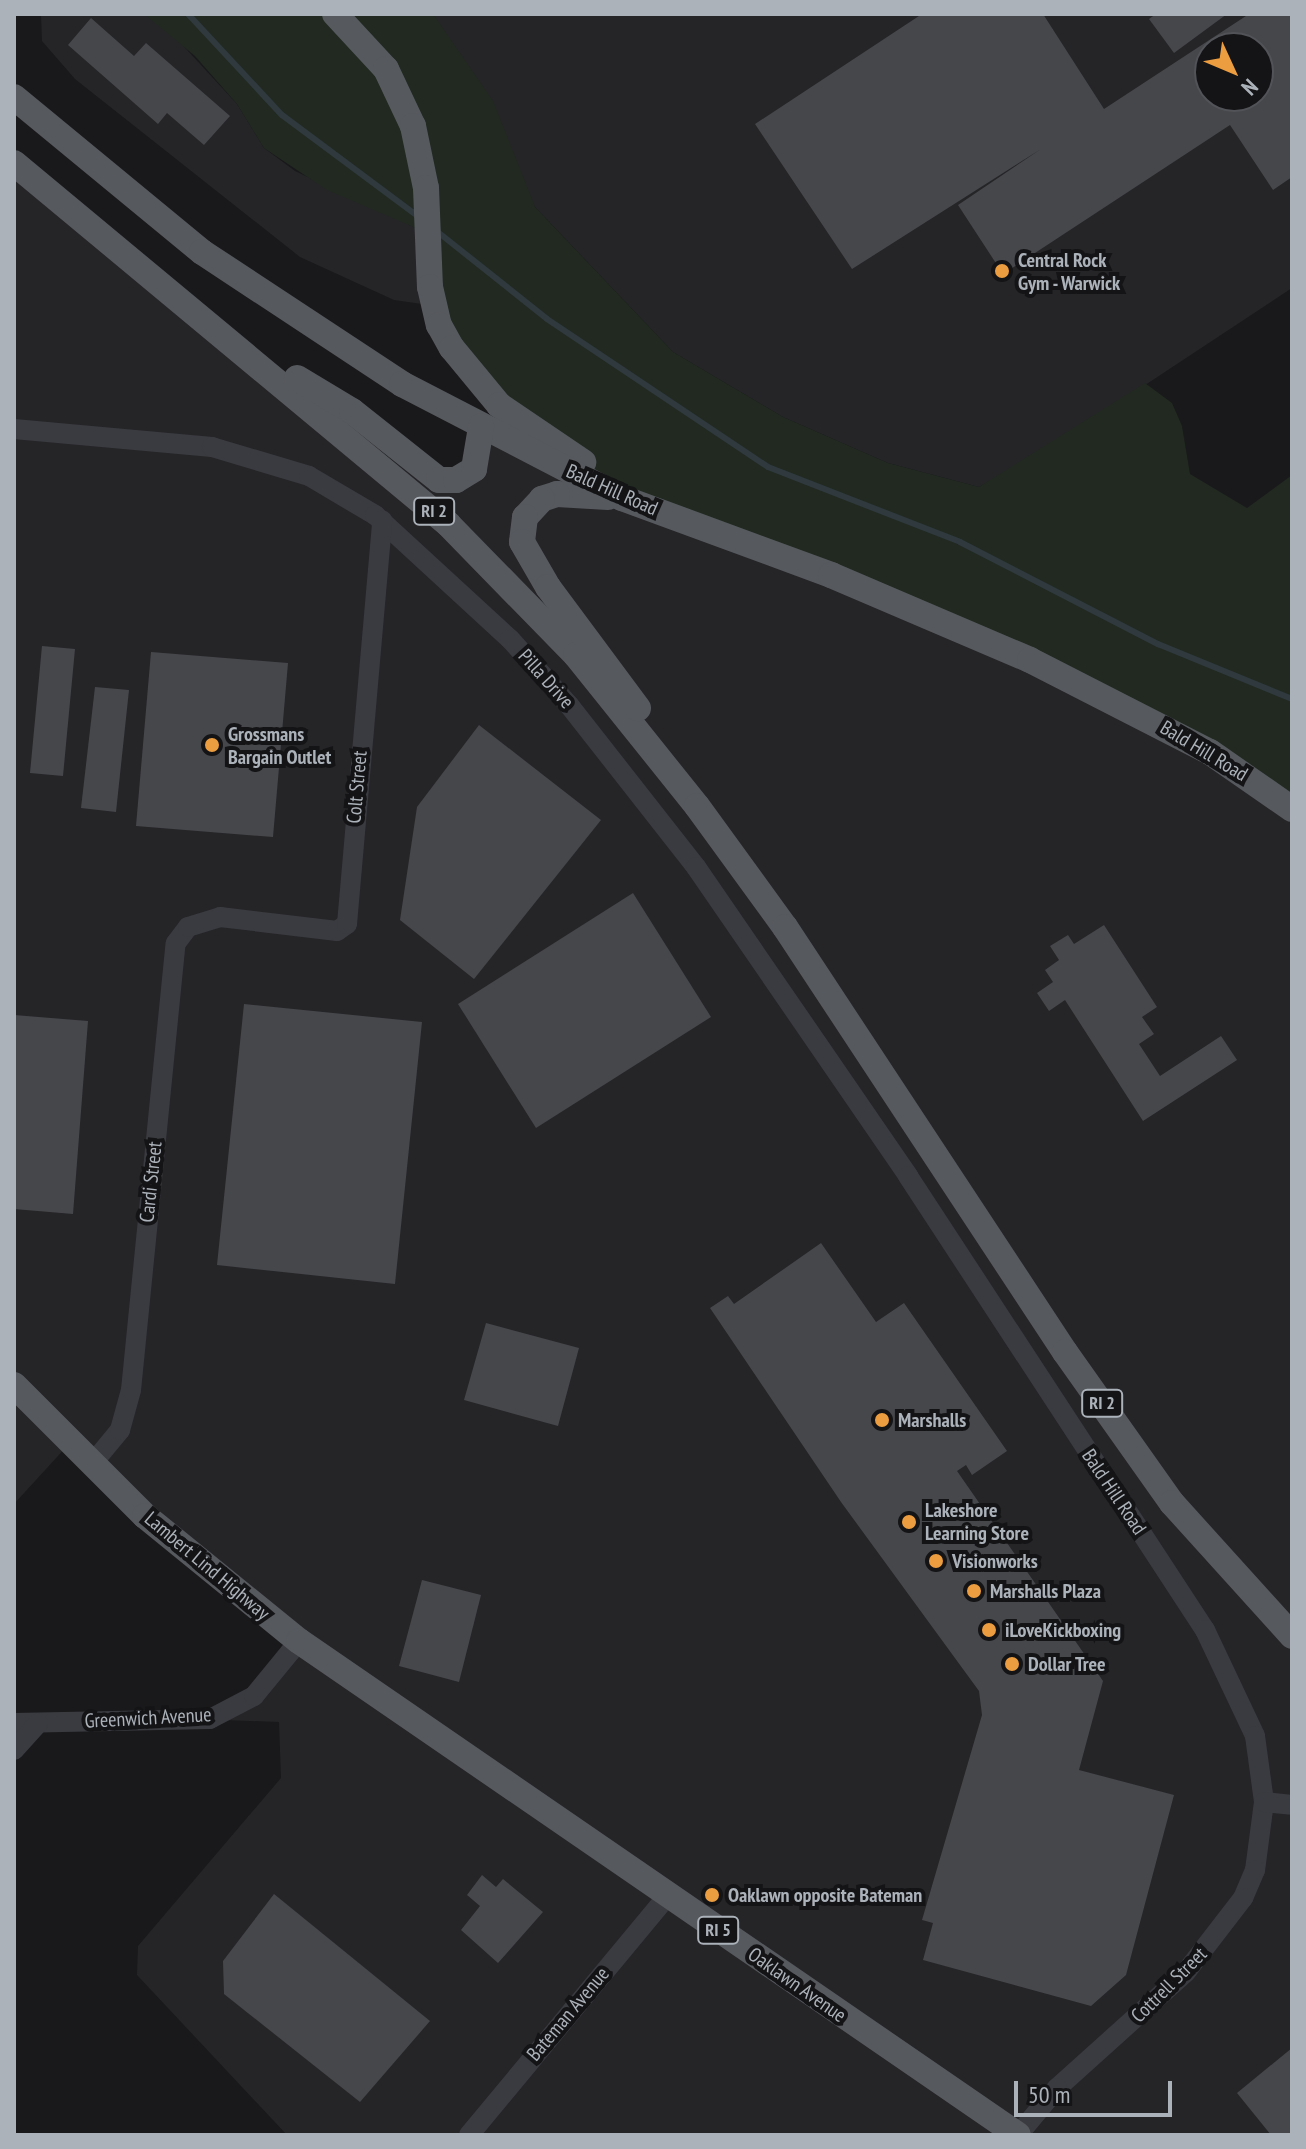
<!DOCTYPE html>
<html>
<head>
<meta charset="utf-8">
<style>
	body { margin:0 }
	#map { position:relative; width:1306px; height:2149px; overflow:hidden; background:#19191b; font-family:"PT Sans Narrow",sans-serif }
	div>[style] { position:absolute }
	.built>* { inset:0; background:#252528 }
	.green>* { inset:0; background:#212921 }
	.stream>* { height:6px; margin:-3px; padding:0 3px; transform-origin:3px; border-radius:3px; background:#2f393e }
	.building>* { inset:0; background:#46474b }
	.minor>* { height:20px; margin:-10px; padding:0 10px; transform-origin:10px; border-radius:10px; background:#3a3b40 }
	.major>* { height:26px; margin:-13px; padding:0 13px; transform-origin:13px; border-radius:13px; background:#56595e }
	.dots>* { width:22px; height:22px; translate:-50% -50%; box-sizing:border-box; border:4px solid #141416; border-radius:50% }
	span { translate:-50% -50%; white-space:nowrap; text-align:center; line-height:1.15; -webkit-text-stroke:8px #141416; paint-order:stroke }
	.shield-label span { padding:2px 6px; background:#141416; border:2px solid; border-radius:6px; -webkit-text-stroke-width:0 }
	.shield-label { font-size:18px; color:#acb2ba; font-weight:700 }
	.poi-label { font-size:20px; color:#acb2ba; font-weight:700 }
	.left { translate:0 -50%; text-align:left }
	.street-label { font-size:20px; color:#acb2ba }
	.frame { position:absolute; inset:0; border:16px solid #acb2ba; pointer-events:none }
	.north { position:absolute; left:1194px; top:32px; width:80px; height:80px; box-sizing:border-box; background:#141416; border:2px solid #515358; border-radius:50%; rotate:134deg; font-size:22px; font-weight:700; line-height:32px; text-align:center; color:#acb2ba }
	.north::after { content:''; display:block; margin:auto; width:28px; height:36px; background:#eb9d40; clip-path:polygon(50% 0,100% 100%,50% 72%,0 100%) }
	.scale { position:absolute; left:1014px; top:2081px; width:158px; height:36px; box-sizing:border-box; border:4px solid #acb2ba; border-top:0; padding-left:10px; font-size:24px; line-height:28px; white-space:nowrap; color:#acb2ba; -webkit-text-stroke:6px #141416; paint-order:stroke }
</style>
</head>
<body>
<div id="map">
	<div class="built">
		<i style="clip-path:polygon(41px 14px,144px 14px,164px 25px,237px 104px,264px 148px,295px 171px,418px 229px,422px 304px,394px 300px,300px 257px,75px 79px,42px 41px)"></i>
		<i style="clip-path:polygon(evenodd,433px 14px,1292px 14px,1292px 288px,1074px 432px,979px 487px,888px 463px,783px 417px,673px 352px,535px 207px,433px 14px,1210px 48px,1258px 48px,1258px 96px,1210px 96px,1210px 48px)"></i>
		<i style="clip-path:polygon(14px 166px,230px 338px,433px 477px,470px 468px,472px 428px,1084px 683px,1292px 813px,1292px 2135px,287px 2135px,137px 1975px,138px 1946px,281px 1778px,279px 1722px,223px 1720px,292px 1650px,68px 1445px,14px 1504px)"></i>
	</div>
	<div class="green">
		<i style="clip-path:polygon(144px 14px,433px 14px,493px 101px,535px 207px,673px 352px,783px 417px,888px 463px,979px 487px,1145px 383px,1172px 403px,1182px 426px,1190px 474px,1247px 508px,1292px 475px,1292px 813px,1196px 744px,665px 515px,514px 420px,458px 361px,418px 229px,327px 190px,264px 148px,237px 104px,195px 56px)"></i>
	</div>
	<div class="stream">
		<i style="left:188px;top:14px;width:138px;rotate:47.1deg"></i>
		<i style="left:282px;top:115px;width:171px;rotate:36.7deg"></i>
		<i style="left:434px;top:229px;width:144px;rotate:38.5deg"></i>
		<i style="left:547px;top:319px;width:266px;rotate:33.8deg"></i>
		<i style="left:768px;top:467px;width:206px;rotate:21.3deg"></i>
		<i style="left:960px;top:542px;width:223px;rotate:27.3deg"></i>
		<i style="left:1158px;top:644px;width:145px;rotate:22.3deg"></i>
	</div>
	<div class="building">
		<i style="clip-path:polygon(evenodd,922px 14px,1043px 14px,1104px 109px,1249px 14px,1292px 14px,1292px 177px,1273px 190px,1230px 125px,1003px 274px,958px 205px,1041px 149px,852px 269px,755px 124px,922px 14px,1210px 48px,1258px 48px,1258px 96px,1210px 96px,1210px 48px)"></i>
		<i style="clip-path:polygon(1156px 14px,1227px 14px,1174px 53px,1149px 19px)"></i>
		<i style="clip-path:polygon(91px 18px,134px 56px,146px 43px,230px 116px,204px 145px,167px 113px,158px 124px,68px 45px)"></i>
		<i style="clip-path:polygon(42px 646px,75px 649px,63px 776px,30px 773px)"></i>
		<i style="clip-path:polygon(151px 652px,288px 663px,273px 837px,136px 826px)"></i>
		<i style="clip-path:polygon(95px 687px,129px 690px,116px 812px,81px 808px)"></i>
		<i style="clip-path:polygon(479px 725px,601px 820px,474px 979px,400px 920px,417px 807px)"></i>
		<i style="clip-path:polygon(633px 893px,711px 1017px,536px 1128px,458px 1004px)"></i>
		<i style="clip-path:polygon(1104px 925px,1157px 1007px,1142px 1017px,1154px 1034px,1139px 1044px,1160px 1076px,1221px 1036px,1237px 1060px,1143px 1121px,1065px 1000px,1049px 1011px,1037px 993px,1053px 982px,1045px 970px,1059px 960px,1050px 946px,1068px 935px,1074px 944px)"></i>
		<i style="clip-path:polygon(244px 1004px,422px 1022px,395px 1284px,217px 1265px)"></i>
		<i style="clip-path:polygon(14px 1015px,88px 1021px,73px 1214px,14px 1209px)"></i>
		<i style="clip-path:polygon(821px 1243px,876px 1322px,904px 1303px,1007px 1451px,972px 1475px,966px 1465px,957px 1471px,1103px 1681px,1079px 1770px,1174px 1795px,1126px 1975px,1091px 2006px,923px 1960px,933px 1923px,922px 1920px,982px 1715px,979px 1691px,841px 1502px,710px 1308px,728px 1296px,734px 1304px)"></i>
		<i style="clip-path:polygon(486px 1323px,579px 1348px,558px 1426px,464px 1400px)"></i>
		<i style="clip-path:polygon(422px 1580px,481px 1595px,459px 1682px,399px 1666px)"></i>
		<i style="clip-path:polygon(482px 1875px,496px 1887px,503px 1879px,543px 1912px,498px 1963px,461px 1930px,480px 1906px,467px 1895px)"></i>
		<i style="clip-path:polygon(274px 1894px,430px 2021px,360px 2102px,224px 1994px,223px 1961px)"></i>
		<i style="clip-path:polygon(1292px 2048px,1292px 2135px,1271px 2135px,1237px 2093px)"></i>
	</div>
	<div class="minor">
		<i style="left:14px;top:429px;width:199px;rotate:5.2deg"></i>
		<i style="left:212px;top:447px;width:101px;rotate:16.6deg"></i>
		<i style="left:309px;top:476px;width:77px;rotate:30.6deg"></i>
		<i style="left:375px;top:515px;width:183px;rotate:42.6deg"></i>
		<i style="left:510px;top:639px;width:89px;rotate:48.2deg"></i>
		<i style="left:569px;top:705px;width:206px;rotate:51.9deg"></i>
		<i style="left:696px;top:867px;width:375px;rotate:55.5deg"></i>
		<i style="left:908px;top:1176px;width:543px;rotate:56.81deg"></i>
		<i style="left:1205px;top:1630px;width:117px;rotate:64.7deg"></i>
		<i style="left:1255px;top:1736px;width:67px;rotate:82.2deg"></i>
		<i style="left:1264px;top:1802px;width:69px;rotate:97.5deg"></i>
		<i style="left:1255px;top:1870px;width:30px;rotate:113deg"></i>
		<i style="left:1243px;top:1898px;width:93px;rotate:127.6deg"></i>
		<i style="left:1186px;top:1972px;width:173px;rotate:138deg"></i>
		<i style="left:1057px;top:2088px;width:61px;rotate:129.7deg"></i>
		<i style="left:92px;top:1464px;width:44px;rotate:-50.5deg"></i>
		<i style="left:120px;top:1430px;width:41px;rotate:-74.6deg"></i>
		<i style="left:131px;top:1390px;width:449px;rotate:-84.3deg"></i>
		<i style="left:176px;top:943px;width:20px;rotate:-53deg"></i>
		<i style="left:188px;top:927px;width:34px;rotate:-17deg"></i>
		<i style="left:220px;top:917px;width:118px;rotate:6.8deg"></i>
		<i style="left:337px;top:931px;width:12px;rotate:-35deg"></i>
		<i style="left:347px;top:924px;width:405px;rotate:-85deg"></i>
		<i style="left:14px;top:1723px;width:196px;rotate:-1.2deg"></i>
		<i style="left:210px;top:1719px;width:50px;rotate:-27.6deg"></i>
		<i style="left:254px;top:1696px;width:71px;rotate:-50.7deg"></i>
		<i style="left:14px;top:1750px;width:36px;rotate:-48deg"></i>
		<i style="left:1264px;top:1802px;width:28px;rotate:6deg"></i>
		<i style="left:469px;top:2135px;width:312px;rotate:-50.3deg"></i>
	</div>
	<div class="major">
		<i style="left:335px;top:14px;width:75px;rotate:47.2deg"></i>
		<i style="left:386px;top:69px;width:63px;rotate:64.7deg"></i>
		<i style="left:413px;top:126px;width:63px;rotate:78.2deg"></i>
		<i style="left:426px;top:188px;width:99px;rotate:87.7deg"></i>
		<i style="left:430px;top:287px;width:39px;rotate:77deg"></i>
		<i style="left:439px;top:325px;width:26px;rotate:61deg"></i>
		<i style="left:452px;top:348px;width:74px;rotate:50.5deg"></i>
		<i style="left:499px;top:405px;width:102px;rotate:34.2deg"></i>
		<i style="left:14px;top:97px;width:244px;rotate:39.5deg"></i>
		<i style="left:202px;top:252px;width:240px;rotate:33.4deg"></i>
		<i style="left:402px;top:384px;width:248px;rotate:27.4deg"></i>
		<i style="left:622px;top:498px;width:223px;rotate:20.2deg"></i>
		<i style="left:831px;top:575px;width:216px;rotate:23.1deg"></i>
		<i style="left:1030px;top:660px;width:202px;rotate:27.1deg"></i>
		<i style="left:1210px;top:752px;width:100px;rotate:34.8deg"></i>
		<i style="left:14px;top:163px;width:565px;rotate:39.75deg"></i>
		<i style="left:448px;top:524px;width:183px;rotate:45.7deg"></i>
		<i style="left:576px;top:655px;width:193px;rotate:51.3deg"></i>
		<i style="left:697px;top:806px;width:150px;rotate:54deg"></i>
		<i style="left:785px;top:927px;width:509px;rotate:56.62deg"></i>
		<i style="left:1065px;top:1352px;width:185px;rotate:54.7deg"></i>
		<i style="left:1172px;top:1503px;width:179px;rotate:47.9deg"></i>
		<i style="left:297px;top:378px;width:64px;rotate:31deg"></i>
		<i style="left:352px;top:411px;width:111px;rotate:38.4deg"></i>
		<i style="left:439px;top:480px;width:17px"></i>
		<i style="left:456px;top:480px;width:21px;rotate:-31deg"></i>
		<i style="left:474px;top:469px;width:43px;rotate:-80.5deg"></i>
		<i style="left:608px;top:497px;width:51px;rotate:-176.6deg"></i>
		<i style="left:557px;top:494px;width:16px;rotate:162deg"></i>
		<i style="left:542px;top:499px;width:25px;rotate:133deg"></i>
		<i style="left:525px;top:517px;width:25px;rotate:97deg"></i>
		<i style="left:522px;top:542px;width:52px;rotate:60deg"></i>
		<i style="left:548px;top:587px;width:151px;rotate:53.4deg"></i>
		<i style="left:14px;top:1385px;width:185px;rotate:45deg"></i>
		<i style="left:145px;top:1516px;width:198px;rotate:39.1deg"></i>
		<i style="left:299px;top:1641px;width:872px;rotate:34.49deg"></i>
	</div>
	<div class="dots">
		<i style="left:1002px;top:271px;background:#eb9d40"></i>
		<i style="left:212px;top:745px;background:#eb9d40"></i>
		<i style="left:882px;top:1420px;background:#eb9d40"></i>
		<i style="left:909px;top:1522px;background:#eb9d40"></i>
		<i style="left:936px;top:1561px;background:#eb9d40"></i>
		<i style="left:974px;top:1591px;background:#eb9d40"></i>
		<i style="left:989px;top:1630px;background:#eb9d40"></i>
		<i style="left:1012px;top:1664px;background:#eb9d40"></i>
		<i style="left:712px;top:1895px;background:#eb9d40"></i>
	</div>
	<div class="shield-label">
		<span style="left:434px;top:511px">RI 2</span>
		<span style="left:1102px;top:1403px">RI 2</span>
		<span style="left:718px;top:1930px">RI 5</span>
	</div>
	<div class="poi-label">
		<span class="left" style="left:1018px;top:272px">Central Rock<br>Gym - Warwick</span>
		<span class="left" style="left:228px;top:746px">Grossmans<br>Bargain Outlet</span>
		<span class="left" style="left:898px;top:1420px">Marshalls</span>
		<span class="left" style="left:925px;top:1522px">Lakeshore<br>Learning Store</span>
		<span class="left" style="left:952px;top:1561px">Visionworks</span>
		<span class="left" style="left:990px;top:1591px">Marshalls Plaza</span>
		<span class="left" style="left:1005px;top:1630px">iLoveKickboxing</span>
		<span class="left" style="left:1028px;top:1664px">Dollar Tree</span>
		<span class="left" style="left:728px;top:1895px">Oaklawn opposite Bateman</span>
	</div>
	<div class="street-label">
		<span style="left:612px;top:490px;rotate:24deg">Bald Hill Road</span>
		<span style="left:546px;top:679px;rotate:48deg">Pilla Drive</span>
		<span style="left:1204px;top:751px;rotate:31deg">Bald Hill Road</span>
		<span style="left:357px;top:787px;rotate:-85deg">Colt Street</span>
		<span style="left:151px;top:1182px;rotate:-84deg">Cardi Street</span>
		<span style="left:1114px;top:1492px;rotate:56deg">Bald Hill Road</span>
		<span style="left:207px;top:1566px;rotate:40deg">Lambert Lind Highway</span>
		<span style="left:148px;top:1718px;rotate:-3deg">Greenwich Avenue</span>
		<span style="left:797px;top:1985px;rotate:35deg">Oaklawn Avenue</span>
		<span style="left:1169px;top:1985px;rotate:-45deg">Cottrell Street</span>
		<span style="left:568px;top:2014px;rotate:-50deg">Bateman Avenue</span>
	</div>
	<div class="frame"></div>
	<div class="north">N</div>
	<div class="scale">50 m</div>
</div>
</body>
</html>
